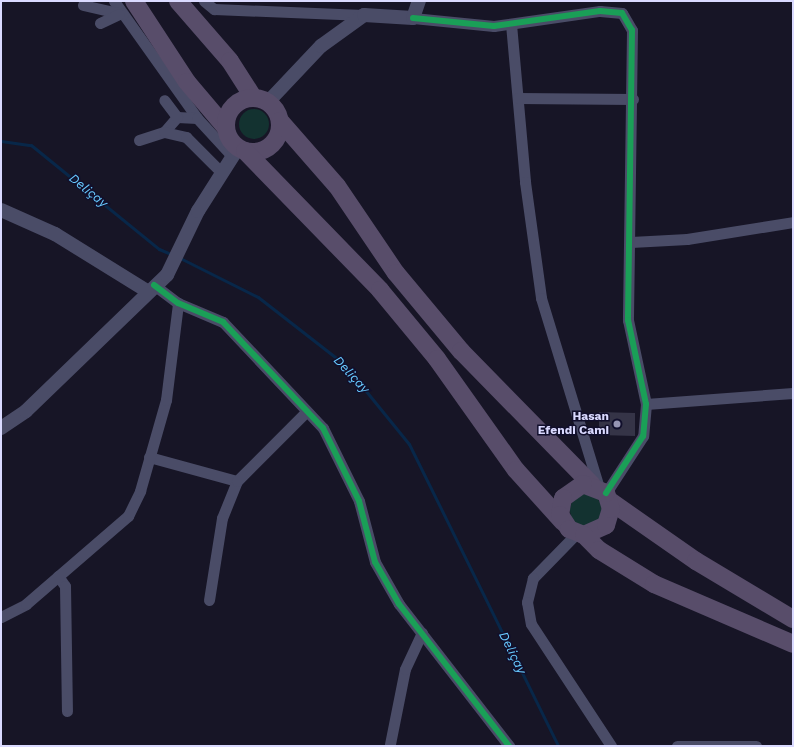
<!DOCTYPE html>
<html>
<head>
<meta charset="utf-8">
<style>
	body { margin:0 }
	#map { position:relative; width:794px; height:747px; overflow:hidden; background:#171526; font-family:"Work Sans",sans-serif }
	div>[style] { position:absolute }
	.green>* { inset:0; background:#133230 }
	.round { border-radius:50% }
	.stream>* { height:3px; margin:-1.5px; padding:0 1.5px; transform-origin:1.5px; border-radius:1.5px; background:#082749 }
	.building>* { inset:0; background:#353447 }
	.minor>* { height:11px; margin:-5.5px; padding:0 5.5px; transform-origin:5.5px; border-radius:5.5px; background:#4a4c67 }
	.tertiary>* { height:14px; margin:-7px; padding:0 7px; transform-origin:7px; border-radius:7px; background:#4a4c67 }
	.trunk>* { height:18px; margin:-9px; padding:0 9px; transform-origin:9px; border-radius:9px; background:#584d6a }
	.trunk>.ring { margin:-9px; padding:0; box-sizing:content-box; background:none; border:18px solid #584d6a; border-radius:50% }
	.cycleway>* { height:6px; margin:-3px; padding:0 3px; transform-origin:3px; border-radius:3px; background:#1a9f57 }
	.dots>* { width:11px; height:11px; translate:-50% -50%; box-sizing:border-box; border:2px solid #110f2c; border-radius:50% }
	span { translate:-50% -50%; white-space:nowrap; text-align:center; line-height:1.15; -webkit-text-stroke:3px #110f2c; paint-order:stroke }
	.poi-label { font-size:12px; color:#dadaff; font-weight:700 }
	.right { translate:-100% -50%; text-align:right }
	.water-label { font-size:13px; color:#68cbff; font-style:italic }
	.frame { position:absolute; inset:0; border:2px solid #dadaff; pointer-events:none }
</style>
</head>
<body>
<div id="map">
	<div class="green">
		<i class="round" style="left:239px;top:109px;width:30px;height:30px"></i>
		<i class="round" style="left:570px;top:494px;width:32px;height:32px"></i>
	</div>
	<div class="stream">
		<i style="left:1px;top:141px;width:30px;rotate:8deg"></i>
		<i style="left:31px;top:145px;width:165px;rotate:39.1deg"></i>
		<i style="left:159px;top:249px;width:15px;rotate:23deg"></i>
		<i style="left:180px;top:258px;width:87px;rotate:26.6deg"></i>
		<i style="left:258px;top:297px;width:109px;rotate:37.9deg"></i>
		<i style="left:344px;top:364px;width:103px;rotate:50.9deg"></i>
		<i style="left:409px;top:444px;width:337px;rotate:63.7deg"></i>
	</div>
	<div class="building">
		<i style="clip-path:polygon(599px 412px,635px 413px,635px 436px,599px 435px)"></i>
	</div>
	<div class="minor">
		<i style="left:114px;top:1px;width:143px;rotate:54.6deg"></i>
		<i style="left:204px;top:1px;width:13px;rotate:39deg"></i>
		<i style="left:214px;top:9px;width:150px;rotate:2.3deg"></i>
		<i style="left:83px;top:5px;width:41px;rotate:12.7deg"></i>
		<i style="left:413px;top:18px;width:81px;rotate:5.6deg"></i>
		<i style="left:494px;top:26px;width:107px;rotate:-8.1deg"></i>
		<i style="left:600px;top:11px;width:22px;rotate:5deg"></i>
		<i style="left:622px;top:13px;width:20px;rotate:60deg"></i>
		<i style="left:632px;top:30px;width:290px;rotate:90.8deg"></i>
		<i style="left:628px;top:320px;width:86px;rotate:77.9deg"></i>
		<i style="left:646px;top:404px;width:32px;rotate:95deg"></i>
		<i style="left:643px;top:436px;width:68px;rotate:123deg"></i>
		<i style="left:100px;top:23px;width:21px;rotate:-25deg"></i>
		<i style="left:511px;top:24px;width:159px;rotate:84.9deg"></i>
		<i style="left:525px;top:182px;width:117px;rotate:82.1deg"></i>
		<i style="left:541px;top:298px;width:199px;rotate:73deg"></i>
		<i style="left:518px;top:98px;width:115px;rotate:0.5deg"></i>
		<i style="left:177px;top:117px;width:20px;rotate:3deg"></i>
		<i style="left:197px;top:118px;width:52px;rotate:47.4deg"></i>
		<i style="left:164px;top:132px;width:20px;rotate:-49deg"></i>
		<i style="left:177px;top:117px;width:21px;rotate:-127deg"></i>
		<i style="left:139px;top:140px;width:26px;rotate:-18deg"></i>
		<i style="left:164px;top:132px;width:23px;rotate:13deg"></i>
		<i style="left:186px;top:137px;width:51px;rotate:45deg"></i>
		<i style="left:631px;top:242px;width:56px;rotate:-3.1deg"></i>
		<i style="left:687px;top:239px;width:107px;rotate:-9.1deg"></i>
		<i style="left:154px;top:285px;width:30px;rotate:37deg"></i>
		<i style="left:178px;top:303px;width:49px;rotate:22.9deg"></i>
		<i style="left:223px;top:322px;width:146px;rotate:46.7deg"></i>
		<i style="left:323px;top:428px;width:81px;rotate:63.7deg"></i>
		<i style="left:359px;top:501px;width:63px;rotate:75.3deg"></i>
		<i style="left:375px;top:562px;width:48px;rotate:60.3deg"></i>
		<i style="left:399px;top:604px;width:180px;rotate:52.2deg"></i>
		<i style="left:646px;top:404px;width:147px;rotate:-4.3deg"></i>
		<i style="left:149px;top:457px;width:91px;rotate:15.3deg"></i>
		<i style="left:237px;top:481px;width:40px;rotate:112deg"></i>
		<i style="left:222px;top:518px;width:83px;rotate:99deg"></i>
		<i style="left:237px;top:481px;width:98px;rotate:-45deg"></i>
		<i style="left:576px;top:534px;width:62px;rotate:134.3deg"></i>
		<i style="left:533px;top:578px;width:25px;rotate:104deg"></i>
		<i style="left:527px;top:602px;width:22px;rotate:80deg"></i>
		<i style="left:531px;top:624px;width:146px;rotate:56.7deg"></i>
		<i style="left:58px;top:576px;width:12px;rotate:55deg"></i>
		<i style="left:65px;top:586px;width:125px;rotate:89.1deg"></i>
		<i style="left:1px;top:617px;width:28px;rotate:-27deg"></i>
		<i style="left:26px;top:604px;width:135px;rotate:-40.8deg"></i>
		<i style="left:128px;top:516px;width:28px;rotate:-64deg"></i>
		<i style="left:140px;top:491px;width:95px;rotate:-74.1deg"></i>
		<i style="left:166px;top:400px;width:98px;rotate:-82.9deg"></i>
		<i style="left:390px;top:744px;width:76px;rotate:-78.7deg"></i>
		<i style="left:405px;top:669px;width:40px;rotate:-65deg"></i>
		<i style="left:677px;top:746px;width:79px"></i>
	</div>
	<div class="tertiary">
		<i style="left:268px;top:102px;width:77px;rotate:-46.6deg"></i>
		<i style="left:321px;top:46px;width:53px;rotate:-35.8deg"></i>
		<i style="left:364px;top:15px;width:49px;rotate:3.5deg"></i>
		<i style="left:413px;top:18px;width:18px;rotate:-71deg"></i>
		<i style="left:1px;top:210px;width:59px;rotate:24deg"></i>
		<i style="left:55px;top:234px;width:108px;rotate:31.8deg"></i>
		<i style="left:1px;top:428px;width:30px;rotate:-34deg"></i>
		<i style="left:26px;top:411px;width:196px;rotate:-44deg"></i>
		<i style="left:167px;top:275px;width:71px;rotate:-64.2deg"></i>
		<i style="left:198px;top:211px;width:75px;rotate:-57.6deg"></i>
	</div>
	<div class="trunk">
		<i style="left:134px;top:1px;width:97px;rotate:56.8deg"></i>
		<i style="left:187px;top:82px;width:60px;rotate:49.7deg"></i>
		<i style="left:178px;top:1px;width:79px;rotate:49.1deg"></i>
		<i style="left:230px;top:61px;width:43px;rotate:57.4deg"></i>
		<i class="ring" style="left:226px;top:98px;width:36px;height:36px"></i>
		<i style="left:280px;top:121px;width:86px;rotate:48.8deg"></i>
		<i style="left:337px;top:186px;width:105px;rotate:55.9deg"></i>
		<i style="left:396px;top:273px;width:102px;rotate:50.2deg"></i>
		<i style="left:461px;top:351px;width:187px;rotate:45.6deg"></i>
		<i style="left:245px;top:151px;width:194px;rotate:45.8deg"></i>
		<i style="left:380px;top:290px;width:89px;rotate:50.4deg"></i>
		<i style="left:437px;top:359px;width:136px;rotate:54.6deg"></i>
		<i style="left:516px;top:470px;width:70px;rotate:47.9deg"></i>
		<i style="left:610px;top:501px;width:105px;rotate:34.9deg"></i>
		<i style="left:696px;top:561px;width:113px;rotate:30.9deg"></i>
		<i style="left:584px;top:535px;width:24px;rotate:-24deg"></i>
		<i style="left:606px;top:525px;width:17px;rotate:-73deg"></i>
		<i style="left:611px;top:509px;width:17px;rotate:-107deg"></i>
		<i style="left:606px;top:493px;width:25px;rotate:-159deg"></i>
		<i style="left:583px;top:484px;width:24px;rotate:145deg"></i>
		<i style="left:563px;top:498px;width:17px;rotate:100deg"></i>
		<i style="left:560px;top:515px;width:17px;rotate:57deg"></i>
		<i style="left:569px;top:529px;width:16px;rotate:22deg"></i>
		<i style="left:584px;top:535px;width:21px;rotate:45deg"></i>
		<i style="left:599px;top:550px;width:65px;rotate:31.7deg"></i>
		<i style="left:654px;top:584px;width:151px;rotate:23.3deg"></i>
	</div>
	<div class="cycleway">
		<i style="left:413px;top:18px;width:81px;rotate:5.6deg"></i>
		<i style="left:494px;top:26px;width:107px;rotate:-8.1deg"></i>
		<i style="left:600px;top:11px;width:22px;rotate:5deg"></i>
		<i style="left:622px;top:13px;width:20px;rotate:60deg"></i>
		<i style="left:632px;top:30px;width:290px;rotate:90.8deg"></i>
		<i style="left:628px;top:320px;width:86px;rotate:77.9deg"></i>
		<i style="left:646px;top:404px;width:32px;rotate:95deg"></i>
		<i style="left:643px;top:436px;width:68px;rotate:123deg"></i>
		<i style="left:154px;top:285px;width:30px;rotate:37deg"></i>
		<i style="left:178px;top:303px;width:49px;rotate:22.9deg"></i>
		<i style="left:223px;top:322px;width:146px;rotate:46.7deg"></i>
		<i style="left:323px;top:428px;width:81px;rotate:63.7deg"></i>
		<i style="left:359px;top:501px;width:63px;rotate:75.3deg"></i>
		<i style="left:375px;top:562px;width:48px;rotate:60.3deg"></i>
		<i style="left:399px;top:604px;width:180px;rotate:52.2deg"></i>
	</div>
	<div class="dots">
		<i style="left:617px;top:424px;background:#9695b3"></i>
	</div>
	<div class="poi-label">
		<span class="right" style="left:609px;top:424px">Hasan<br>Efendi Cami</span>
	</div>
	<div class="water-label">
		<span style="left:88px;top:191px;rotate:39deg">Deliçay</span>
		<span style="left:351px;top:375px;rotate:47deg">Deliçay</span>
		<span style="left:512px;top:653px;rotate:64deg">Deliçay</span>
	</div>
	<div class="frame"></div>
</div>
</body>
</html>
